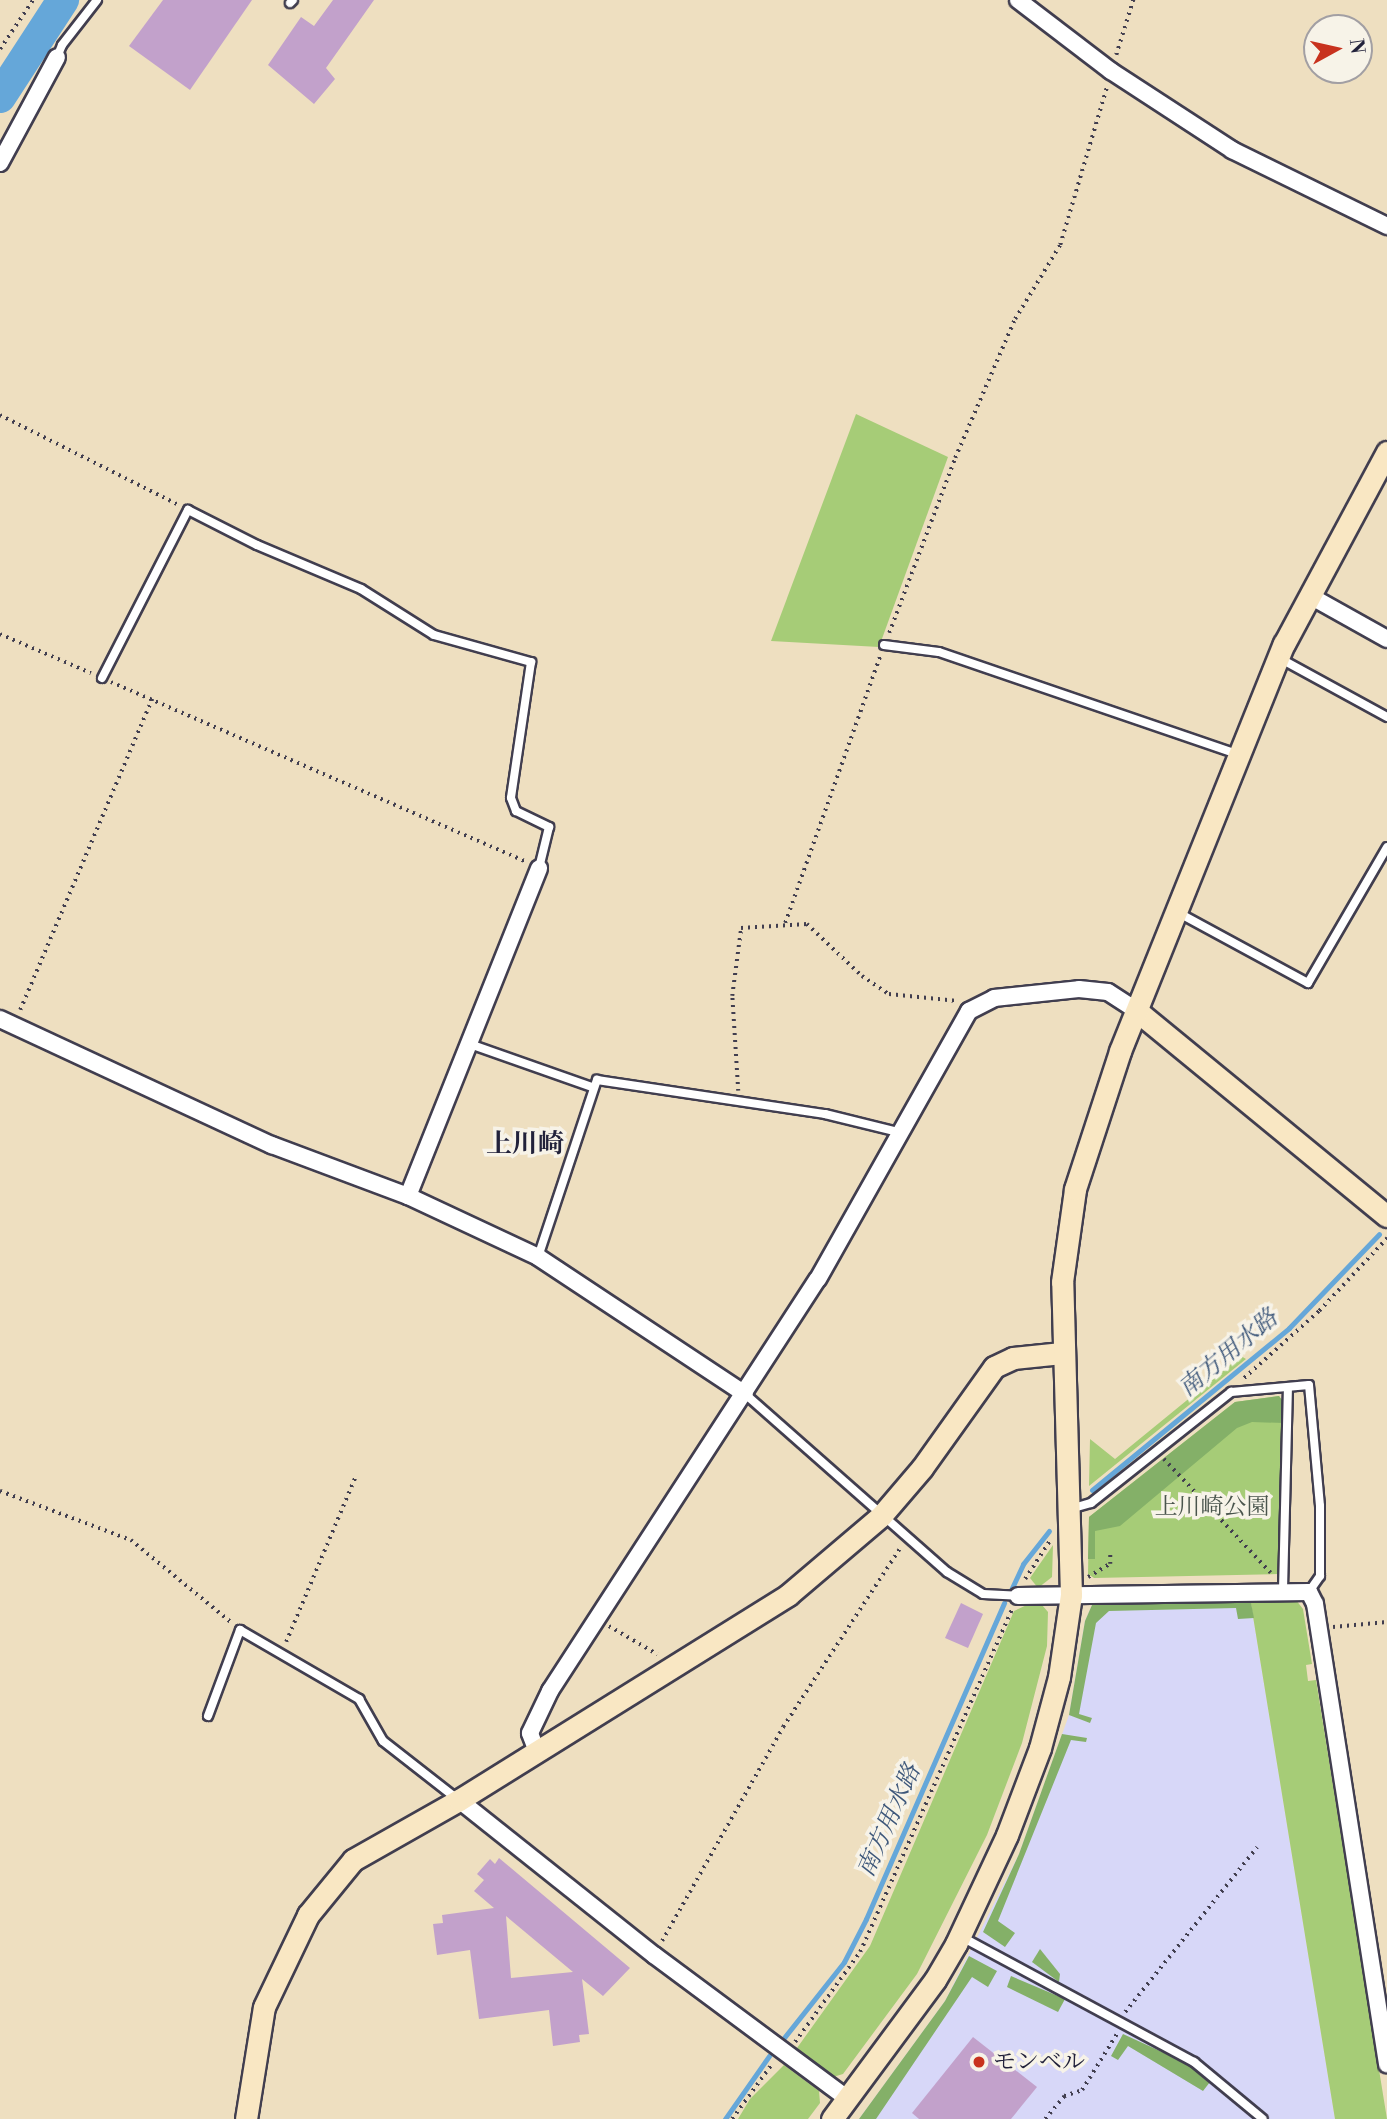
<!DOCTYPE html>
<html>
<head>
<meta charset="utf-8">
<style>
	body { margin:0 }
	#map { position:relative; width:1387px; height:2119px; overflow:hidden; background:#eedfc0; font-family:"Libre Bodoni","Noto Serif JP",serif }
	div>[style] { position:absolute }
	.built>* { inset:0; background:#d7d7f8 }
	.green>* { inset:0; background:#a6cc77 }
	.forest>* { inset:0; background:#84b068 }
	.stream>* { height:5px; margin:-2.5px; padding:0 2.5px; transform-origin:2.5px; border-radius:2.5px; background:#65a7d9 }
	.river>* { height:32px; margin:-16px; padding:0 16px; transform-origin:16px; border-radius:16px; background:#65a7d9 }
	.building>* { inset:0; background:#c2a1cb }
	.path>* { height:3.5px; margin-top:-1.75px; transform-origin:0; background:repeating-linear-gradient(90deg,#413e4f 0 2px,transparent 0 7px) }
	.roads { filter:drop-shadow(2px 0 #413e4f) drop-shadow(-2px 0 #413e4f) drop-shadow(0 2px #413e4f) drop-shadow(0 -2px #413e4f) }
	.lane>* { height:8px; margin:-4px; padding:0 4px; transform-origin:4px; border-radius:4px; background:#fff }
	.street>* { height:16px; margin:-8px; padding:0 8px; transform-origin:8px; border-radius:8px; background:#fff }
	.secondary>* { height:21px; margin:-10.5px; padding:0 10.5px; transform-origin:10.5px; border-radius:10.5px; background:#f9e7c3 }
	.dots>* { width:19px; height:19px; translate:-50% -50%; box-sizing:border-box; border:4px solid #f7f3e8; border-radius:50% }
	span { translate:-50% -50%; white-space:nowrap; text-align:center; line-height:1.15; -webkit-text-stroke:7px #f7f3e8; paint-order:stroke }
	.park-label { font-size:23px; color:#4a554d }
	.poi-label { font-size:23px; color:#22223b }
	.left { translate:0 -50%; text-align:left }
	.water-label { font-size:24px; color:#3d577a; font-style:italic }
	.quarter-label { font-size:26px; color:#22223b; font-weight:700 }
	.north { position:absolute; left:1303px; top:14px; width:70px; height:70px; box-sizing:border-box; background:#f7f3e8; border:2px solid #a29fa3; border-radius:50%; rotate:82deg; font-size:19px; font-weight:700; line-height:28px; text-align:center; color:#22223b }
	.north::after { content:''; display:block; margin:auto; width:24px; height:32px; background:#c8321e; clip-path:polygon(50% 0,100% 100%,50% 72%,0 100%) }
</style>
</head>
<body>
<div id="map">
	<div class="built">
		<i style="clip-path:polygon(1250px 1598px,1335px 2119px,859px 2119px,945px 2001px,1019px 1854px,1069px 1715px,1085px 1621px,1092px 1605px)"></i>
	</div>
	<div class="green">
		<i style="clip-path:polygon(856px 414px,948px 457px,879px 647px,771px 641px)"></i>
		<i style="clip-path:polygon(1241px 1356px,1246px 1359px,1089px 1486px,1090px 1439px,1115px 1459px)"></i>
		<i style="clip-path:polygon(1279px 1396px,1284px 1403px,1278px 1574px,1094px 1578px,1088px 1574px,1089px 1517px,1235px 1402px)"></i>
		<i style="clip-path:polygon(1053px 1545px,1052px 1577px,1038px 1588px,1030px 1578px)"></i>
		<i style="clip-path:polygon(1250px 1598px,1296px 1600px,1303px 1609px,1312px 1664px,1306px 1665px,1308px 1681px,1316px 1680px,1387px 2119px,1335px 2119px)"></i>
		<i style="clip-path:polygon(1029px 1604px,1042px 1605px,1048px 1612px,1047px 1646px,1022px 1743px,987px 1835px,917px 1974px,843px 2074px,833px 2077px,797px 2048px,870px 1946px,1014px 1611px)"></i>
		<i style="clip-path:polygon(784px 2065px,819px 2091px,820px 2103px,808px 2119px,738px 2119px,750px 2099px)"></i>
	</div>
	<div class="forest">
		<i style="clip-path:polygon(1279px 1396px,1284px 1403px,1284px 1423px,1252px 1422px,1237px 1428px,1120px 1526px,1095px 1531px,1095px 1559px,1088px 1559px,1089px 1517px,1235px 1402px)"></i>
		<i style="clip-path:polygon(1250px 1598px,1254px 1618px,1238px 1619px,1236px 1608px,1109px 1611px,1096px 1623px,1079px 1714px,1092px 1718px,1090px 1723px,1069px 1715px,1085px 1621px,1092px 1605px)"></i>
		<i style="clip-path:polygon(1062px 1734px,1087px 1738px,1086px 1742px,1071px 1740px,998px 1921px,1015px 1933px,1005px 1947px,983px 1932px,1019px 1854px)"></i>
		<i style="clip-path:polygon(1040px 1949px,1060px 1974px,1059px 1982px,1032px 1962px)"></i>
		<i style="clip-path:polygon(969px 1956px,997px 1971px,988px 1987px,972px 1977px,876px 2119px,859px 2119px,945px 2001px)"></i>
		<i style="clip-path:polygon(1011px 1976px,1065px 1999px,1058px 2012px,1007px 1987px)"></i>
		<i style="clip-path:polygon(1123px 2034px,1184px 2062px,1210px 2082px,1203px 2091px,1128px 2046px,1118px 2060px,1111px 2056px)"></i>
	</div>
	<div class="stream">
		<i style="left:1092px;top:1490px;width:255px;rotate:-39.4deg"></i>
		<i style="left:1289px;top:1328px;width:130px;rotate:-46.2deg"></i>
		<i style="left:1011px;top:1590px;width:29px;rotate:-65deg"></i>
		<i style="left:1023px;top:1564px;width:42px;rotate:-51.8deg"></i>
		<i style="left:783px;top:2039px;width:98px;rotate:-51.6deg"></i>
		<i style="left:844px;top:1962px;width:48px;rotate:-62.9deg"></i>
		<i style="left:866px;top:1919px;width:345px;rotate:-66.4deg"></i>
		<i style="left:725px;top:2119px;width:77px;rotate:-55.1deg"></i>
	</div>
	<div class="river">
		<i style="left:0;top:97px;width:116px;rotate:-57deg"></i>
	</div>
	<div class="building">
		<i style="clip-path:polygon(163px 0,252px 0,190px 90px,129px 46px)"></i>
		<i style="clip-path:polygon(333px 0,374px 0,326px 68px,335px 79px,314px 104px,268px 65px,301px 17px,314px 26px)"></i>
		<i style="clip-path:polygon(961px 1603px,983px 1614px,968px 1648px,945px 1638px)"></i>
		<i style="clip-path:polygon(evenodd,499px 1858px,630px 1968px,603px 1996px,582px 1979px,589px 2034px,579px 2035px,580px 2042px,553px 2046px,549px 2010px,479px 2019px,470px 1950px,437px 1955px,433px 1924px,443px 1923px,442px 1915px,494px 1908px,474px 1891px,484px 1880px,477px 1874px,490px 1859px,495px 1864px,499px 1858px,506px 1916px,573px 1972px,511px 1978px,506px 1916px)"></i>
		<i style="clip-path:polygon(973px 2037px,1037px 2087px,1011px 2119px,919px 2119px,912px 2113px)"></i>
	</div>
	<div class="path">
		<i style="left:0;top:49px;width:59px;rotate:-56deg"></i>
		<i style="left:1116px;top:55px;width:58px;rotate:-72.8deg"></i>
		<i style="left:0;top:415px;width:198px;rotate:26.7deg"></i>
		<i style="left:889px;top:633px;width:187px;rotate:-69.3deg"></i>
		<i style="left:955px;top:458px;width:151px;rotate:-66.7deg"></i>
		<i style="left:1015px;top:319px;width:87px;rotate:-58.7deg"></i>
		<i style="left:1060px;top:245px;width:166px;rotate:-73.5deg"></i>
		<i style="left:0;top:634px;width:99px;rotate:23.2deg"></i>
		<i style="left:111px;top:682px;width:451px;rotate:23.4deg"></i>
		<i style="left:785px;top:923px;width:283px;rotate:-70.4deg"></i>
		<i style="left:20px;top:1010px;width:338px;rotate:-67deg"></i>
		<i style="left:738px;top:1091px;width:95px;rotate:-93.6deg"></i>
		<i style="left:732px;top:996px;width:69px;rotate:-82.5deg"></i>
		<i style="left:741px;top:928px;width:66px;rotate:-3.5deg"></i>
		<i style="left:807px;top:924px;width:76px;rotate:43.4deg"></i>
		<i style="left:862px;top:976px;width:32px;rotate:34deg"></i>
		<i style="left:889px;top:994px;width:69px;rotate:5.8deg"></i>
		<i style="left:1244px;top:1378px;width:101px;rotate:-41.8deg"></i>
		<i style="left:1319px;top:1311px;width:100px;rotate:-47deg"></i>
		<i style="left:1164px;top:1459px;width:156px;rotate:46.8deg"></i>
		<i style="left:0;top:1491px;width:140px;rotate:20.5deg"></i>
		<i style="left:131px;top:1540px;width:131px;rotate:39.4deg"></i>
		<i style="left:1088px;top:1577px;width:26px;rotate:-31deg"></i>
		<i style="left:1110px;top:1564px;width:11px;rotate:-90deg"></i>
		<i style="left:1025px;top:1579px;width:48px;rotate:-57deg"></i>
		<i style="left:609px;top:1626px;width:56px;rotate:30.3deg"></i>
		<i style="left:1333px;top:1627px;width:54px;rotate:-5.3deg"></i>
		<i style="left:286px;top:1642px;width:178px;rotate:-67.2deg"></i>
		<i style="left:662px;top:1941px;width:246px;rotate:-60.5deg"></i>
		<i style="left:783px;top:1727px;width:215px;rotate:-56.8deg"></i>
		<i style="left:1125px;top:2012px;width:211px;rotate:-51.3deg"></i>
		<i style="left:795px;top:2042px;width:111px;rotate:-54.2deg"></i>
		<i style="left:860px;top:1952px;width:375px;rotate:-66.1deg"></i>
		<i style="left:732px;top:2119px;width:68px;rotate:-54deg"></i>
		<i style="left:1045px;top:2119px;width:30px;rotate:-50deg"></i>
		<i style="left:1064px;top:2096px;width:19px;rotate:-18deg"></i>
		<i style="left:1082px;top:2090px;width:68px;rotate:-58.2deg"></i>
	</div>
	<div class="roads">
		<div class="lane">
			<i style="left:290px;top:3px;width:4px;rotate:-45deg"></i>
			<i style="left:57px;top:57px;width:13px;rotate:-67deg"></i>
			<i style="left:62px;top:45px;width:57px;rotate:-52.1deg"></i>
			<i style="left:884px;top:645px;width:55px;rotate:7.3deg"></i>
			<i style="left:939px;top:652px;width:315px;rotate:18.9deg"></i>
			<i style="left:1281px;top:659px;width:121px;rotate:28.7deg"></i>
			<i style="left:102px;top:678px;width:189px;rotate:-62.9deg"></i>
			<i style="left:188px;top:510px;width:77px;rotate:26.9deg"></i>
			<i style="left:257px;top:545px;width:113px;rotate:22.9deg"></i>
			<i style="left:361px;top:589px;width:86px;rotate:32.2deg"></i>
			<i style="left:434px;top:635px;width:101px;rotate:15.6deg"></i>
			<i style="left:531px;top:662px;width:137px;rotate:98.4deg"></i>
			<i style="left:511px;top:798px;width:14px;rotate:69deg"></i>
			<i style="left:516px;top:811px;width:37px;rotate:26deg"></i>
			<i style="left:549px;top:827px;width:42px;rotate:103.7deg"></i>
			<i style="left:1177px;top:912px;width:149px;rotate:28.5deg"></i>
			<i style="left:1308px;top:983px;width:157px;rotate:-59.8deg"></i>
			<i style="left:470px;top:1044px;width:129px;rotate:19.4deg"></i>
			<i style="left:538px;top:1257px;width:187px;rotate:-71.6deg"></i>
			<i style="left:597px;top:1080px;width:231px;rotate:8.5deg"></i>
			<i style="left:825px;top:1114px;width:79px;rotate:13.9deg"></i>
			<i style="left:745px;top:1394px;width:269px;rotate:41.4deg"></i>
			<i style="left:947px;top:1572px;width:42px;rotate:31.4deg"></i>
			<i style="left:983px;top:1594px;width:35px;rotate:3deg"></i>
			<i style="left:1070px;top:1509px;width:22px;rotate:-16deg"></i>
			<i style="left:1091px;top:1503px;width:179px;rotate:-38.4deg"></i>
			<i style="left:1231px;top:1392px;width:78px;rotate:-5.1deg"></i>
			<i style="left:1309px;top:1385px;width:121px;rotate:84.8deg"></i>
			<i style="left:1320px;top:1506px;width:70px;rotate:90deg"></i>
			<i style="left:1320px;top:1576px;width:19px;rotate:125deg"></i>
			<i style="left:1283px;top:1590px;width:201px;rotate:-88.6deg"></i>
			<i style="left:208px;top:1716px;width:92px;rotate:-69.6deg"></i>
			<i style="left:240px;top:1630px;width:138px;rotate:30.1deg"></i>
			<i style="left:359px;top:1699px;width:48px;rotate:60.3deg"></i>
			<i style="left:383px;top:1741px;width:93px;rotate:38deg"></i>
			<i style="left:960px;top:1936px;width:266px;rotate:28.3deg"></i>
			<i style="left:1194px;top:2062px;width:89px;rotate:39.6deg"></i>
		</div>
		<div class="street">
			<i style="left:1018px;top:0;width:117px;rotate:37.4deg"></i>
			<i style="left:1111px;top:71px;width:145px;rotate:33.1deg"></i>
			<i style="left:1232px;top:150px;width:173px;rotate:26.1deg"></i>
			<i style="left:0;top:163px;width:120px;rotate:-61.7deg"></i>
			<i style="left:1310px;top:596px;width:88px;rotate:29.2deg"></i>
			<i style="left:0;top:1019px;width:300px;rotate:24.9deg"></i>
			<i style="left:272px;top:1145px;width:145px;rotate:20.6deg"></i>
			<i style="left:408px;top:1196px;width:144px;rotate:25.1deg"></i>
			<i style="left:538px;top:1257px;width:248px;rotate:33.5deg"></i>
			<i style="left:408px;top:1196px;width:353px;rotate:-68.2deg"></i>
			<i style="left:1018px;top:1596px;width:291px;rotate:-0.8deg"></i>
			<i style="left:1309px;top:1592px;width:13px;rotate:63deg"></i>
			<i style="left:1315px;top:1604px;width:466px;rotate:81.1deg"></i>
			<i style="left:536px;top:1749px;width:17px;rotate:-111deg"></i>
			<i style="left:530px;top:1733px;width:47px;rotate:-64.5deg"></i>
			<i style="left:550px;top:1691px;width:491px;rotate:-57deg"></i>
			<i style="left:818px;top:1279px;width:308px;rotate:-60.6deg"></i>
			<i style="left:969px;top:1011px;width:28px;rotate:-27deg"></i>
			<i style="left:994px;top:998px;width:85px;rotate:-6deg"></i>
			<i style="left:1079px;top:989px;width:29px;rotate:6deg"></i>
			<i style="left:1108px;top:992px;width:35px;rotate:33deg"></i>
			<i style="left:459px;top:1800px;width:249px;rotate:38.5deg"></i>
			<i style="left:654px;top:1955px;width:242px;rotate:36.6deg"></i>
		</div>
		<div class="secondary">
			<i style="left:1137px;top:1011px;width:323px;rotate:39.4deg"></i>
			<i style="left:246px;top:2119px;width:113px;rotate:-80.9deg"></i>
			<i style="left:264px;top:2007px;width:102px;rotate:-64.4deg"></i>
			<i style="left:308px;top:1915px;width:71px;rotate:-50.7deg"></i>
			<i style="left:353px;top:1860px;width:122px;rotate:-29.5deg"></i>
			<i style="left:459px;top:1800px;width:388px;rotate:-31.9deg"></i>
			<i style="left:788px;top:1595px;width:122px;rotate:-40.3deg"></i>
			<i style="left:881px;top:1516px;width:63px;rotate:-49.5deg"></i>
			<i style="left:922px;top:1468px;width:124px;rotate:-54.5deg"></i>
			<i style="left:994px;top:1367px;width:21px;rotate:-25deg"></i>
			<i style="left:1013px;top:1358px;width:49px;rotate:-5.8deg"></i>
			<i style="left:832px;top:2119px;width:173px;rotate:-53.5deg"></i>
			<i style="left:935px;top:1980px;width:42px;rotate:-59.7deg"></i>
			<i style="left:956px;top:1944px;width:120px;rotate:-64.9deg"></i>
			<i style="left:1007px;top:1835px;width:93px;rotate:-69.2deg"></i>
			<i style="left:1040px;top:1748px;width:73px;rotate:-75deg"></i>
			<i style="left:1059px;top:1677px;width:83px;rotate:-81.7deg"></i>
			<i style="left:1071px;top:1595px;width:313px;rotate:-91.6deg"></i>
			<i style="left:1062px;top:1282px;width:94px;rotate:-82deg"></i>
			<i style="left:1075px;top:1189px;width:145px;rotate:-71.9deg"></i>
			<i style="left:1120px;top:1051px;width:439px;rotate:-68.1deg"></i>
			<i style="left:1284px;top:644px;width:218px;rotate:-61.8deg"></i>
		</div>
	</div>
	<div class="dots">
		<i style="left:979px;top:2062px;background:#c8321e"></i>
	</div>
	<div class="park-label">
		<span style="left:1212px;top:1507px">上川崎公園</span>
	</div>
	<div class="poi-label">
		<span class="left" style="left:993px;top:2062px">モンベル</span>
	</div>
	<div class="water-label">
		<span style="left:1229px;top:1354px;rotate:-40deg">南方用水路</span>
		<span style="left:890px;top:1821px;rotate:-66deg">南方用水路</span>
	</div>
	<div class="quarter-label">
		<span style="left:525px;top:1145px">上川崎</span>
	</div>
	<div class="north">N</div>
</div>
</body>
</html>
